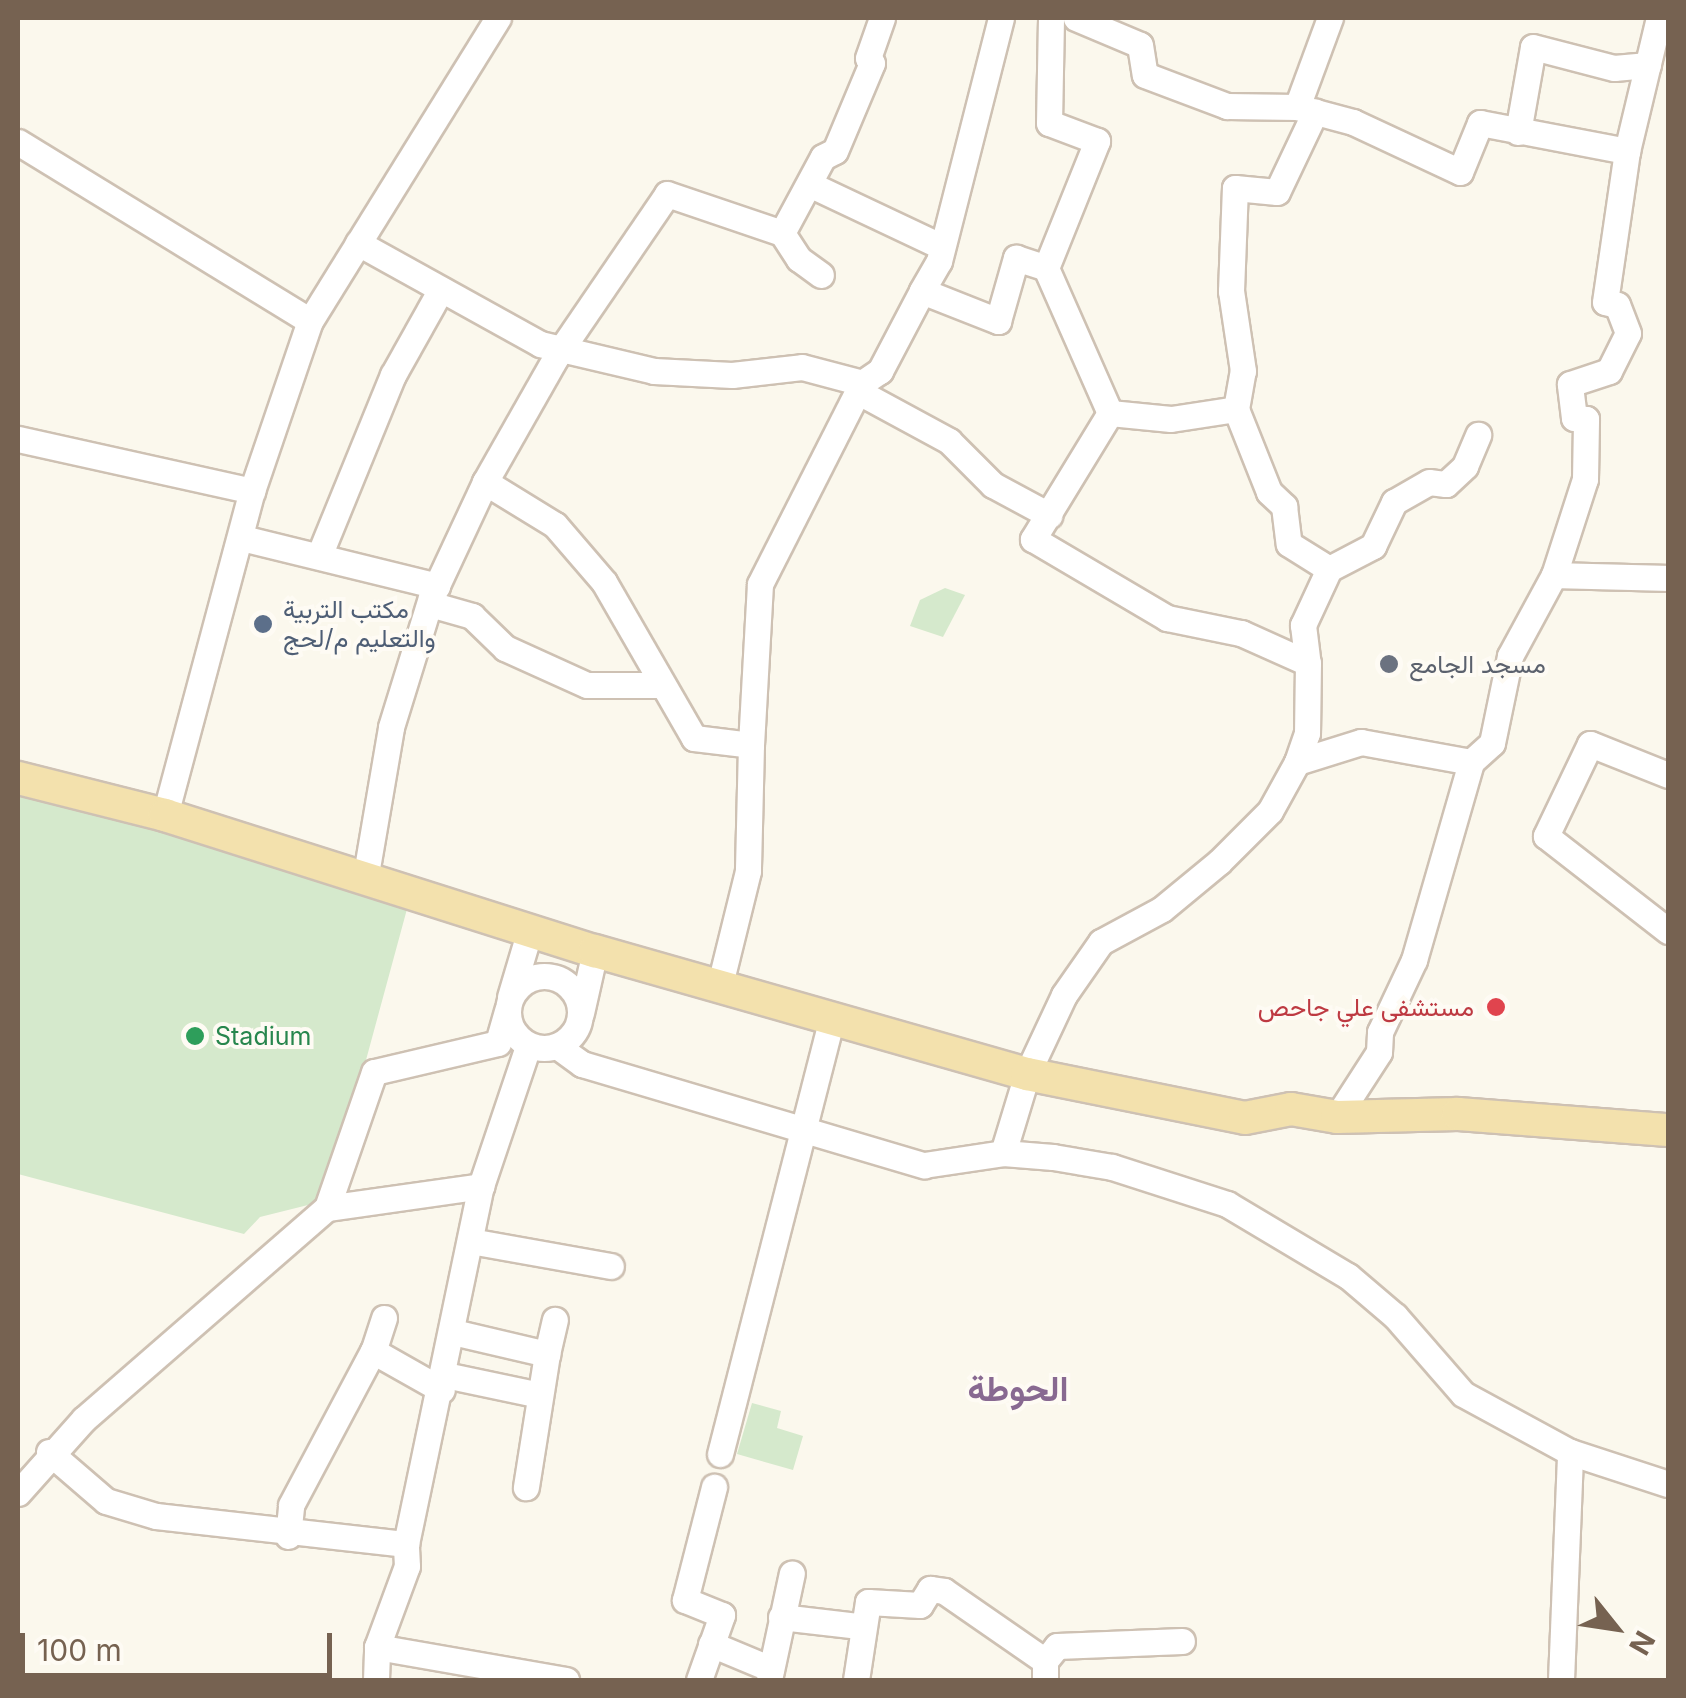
<!DOCTYPE html>
<html>
<head>
<meta charset="utf-8">
<style>
	body { margin:0 }
	#map { position:relative; width:1686px; height:1698px; overflow:hidden; background:#fbf8ed; font-family:Inter,Vazirmatn,sans-serif }
	div>[style] { position:absolute }
	.green>* { inset:0; background:#d5e9cc }
	.roads { filter:drop-shadow(2px 0 #cec1b3) drop-shadow(-2px 0 #cec1b3) drop-shadow(0 2px #cec1b3) drop-shadow(0 -2px #cec1b3) }
	.minor>* { height:25px; margin:-12.5px; padding:0 12.5px; transform-origin:12.5px; border-radius:12.5px; background:#fff }
	.minor>.ring { margin:-12.5px; padding:0; box-sizing:content-box; background:none; border:25px solid #fff; border-radius:50% }
	.major>* { height:32px; margin:-16px; padding:0 16px; transform-origin:16px; border-radius:16px; background:#f3e1ad }
	.dots>* { width:28px; height:28px; translate:-50% -50%; box-sizing:border-box; border:5px solid #fefbf4; border-radius:50% }
	span { translate:-50% -50%; white-space:nowrap; text-align:center; line-height:1.15; -webkit-text-stroke:8px #fefbf4; paint-order:stroke }
	.service-label { font-size:25px; color:#4e5e75 }
	.left { translate:0 -50%; text-align:left }
	.worship-label { font-size:25px; color:#5b616d }
	.health-label { font-size:25px; color:#be3a42 }
	.right { translate:-100% -50%; text-align:right }
	.leisure-label { font-size:25px; color:#27864d }
	.district-label { font-size:35px; color:#886991; font-weight:700 }
	.frame { position:absolute; inset:0; border:20px solid #766251; pointer-events:none }
	.north { position:absolute; left:1566px; top:1578px; width:100px; height:100px; -webkit-text-stroke:8px #fefbf4; paint-order:stroke; rotate:120deg; font-size:28px; font-weight:700; line-height:40px; text-align:center; color:#766251 }
	.north::after { content:''; display:block; margin:auto; width:35px; height:45px; background:#766251; clip-path:polygon(50% 0,100% 100%,50% 72%,0 100%) }
	.scale { position:absolute; left:20px; top:1633px; width:312px; height:45px; box-sizing:border-box; border:5px solid #766251; border-top:0; padding-left:12px; font-size:30px; line-height:35px; white-space:nowrap; color:#766251; -webkit-text-stroke:8px #fefbf4; paint-order:stroke }
</style>
</head>
<body>
<div id="map">
	<div class="green">
		<i style="clip-path:polygon(945px 588px,965px 595px,943px 637px,910px 626px,920px 600px)"></i>
		<i style="clip-path:polygon(18px 789px,410px 898px,328px 1200px,260px 1217px,244px 1234px,18px 1174px)"></i>
		<i style="clip-path:polygon(752px 1403px,781px 1411px,777px 1428px,803px 1436px,793px 1470px,737px 1454px)"></i>
	</div>
	<div class="roads">
		<div class="minor">
			<i style="left:1001px;top:18px;width:251px;rotate:104.3deg"></i>
			<i style="left:939px;top:261px;width:34px;rotate:120deg"></i>
			<i style="left:922px;top:291px;width:82px;rotate:21.5deg"></i>
			<i style="left:998px;top:321px;width:66px;rotate:-74.1deg"></i>
			<i style="left:1016px;top:258px;width:32px;rotate:18deg"></i>
			<i style="left:1046px;top:268px;width:158px;rotate:66.2deg"></i>
			<i style="left:1110px;top:413px;width:148px;rotate:121.4deg"></i>
			<i style="left:1033px;top:539px;width:156px;rotate:30.5deg"></i>
			<i style="left:1167px;top:618px;width:76px;rotate:11.5deg"></i>
			<i style="left:1241px;top:633px;width:73px;rotate:24.1deg"></i>
			<i style="left:1308px;top:663px;width:70px;rotate:90.8deg"></i>
			<i style="left:1307px;top:733px;width:31px;rotate:109deg"></i>
			<i style="left:1076px;top:18px;width:69px;rotate:22.9deg"></i>
			<i style="left:1140px;top:45px;width:30px;rotate:81deg"></i>
			<i style="left:1145px;top:75px;width:88px;rotate:20.7deg"></i>
			<i style="left:1227px;top:106px;width:70px;rotate:0.8deg"></i>
			<i style="left:1297px;top:107px;width:58px;rotate:15deg"></i>
			<i style="left:1353px;top:122px;width:118px;rotate:25deg"></i>
			<i style="left:1460px;top:172px;width:53px;rotate:-67.8deg"></i>
			<i style="left:1480px;top:123px;width:150px;rotate:10.8deg"></i>
			<i style="left:1297px;top:107px;width:95px;rotate:-69.7deg"></i>
			<i style="left:1518px;top:132px;width:86px;rotate:-80deg"></i>
			<i style="left:1533px;top:47px;width:84px;rotate:14.5deg"></i>
			<i style="left:1614px;top:68px;width:34px;rotate:-5deg"></i>
			<i style="left:18px;top:142px;width:342px;rotate:31.5deg"></i>
			<i style="left:809px;top:184px;width:147px;rotate:25.3deg"></i>
			<i style="left:782px;top:233px;width:31px;rotate:57deg"></i>
			<i style="left:799px;top:259px;width:27px;rotate:36deg"></i>
			<i style="left:358px;top:243px;width:208px;rotate:29deg"></i>
			<i style="left:540px;top:344px;width:117px;rotate:13.3deg"></i>
			<i style="left:654px;top:371px;width:78px;rotate:2.9deg"></i>
			<i style="left:732px;top:375px;width:70px;rotate:-6.5deg"></i>
			<i style="left:802px;top:367px;width:62px;rotate:14.9deg"></i>
			<i style="left:862px;top:383px;width:22px;rotate:-34deg"></i>
			<i style="left:880px;top:371px;width:90px;rotate:-62.3deg"></i>
			<i style="left:1046px;top:268px;width:137px;rotate:-68.1deg"></i>
			<i style="left:1097px;top:141px;width:51px;rotate:-159.4deg"></i>
			<i style="left:1049px;top:123px;width:105px;rotate:-88.9deg"></i>
			<i style="left:857px;top:391px;width:105px;rotate:28.5deg"></i>
			<i style="left:949px;top:441px;width:62px;rotate:45deg"></i>
			<i style="left:993px;top:485px;width:64px;rotate:28.2deg"></i>
			<i style="left:1236px;top:409px;width:89px;rotate:68.3deg"></i>
			<i style="left:1269px;top:492px;width:21px;rotate:43deg"></i>
			<i style="left:1284px;top:506px;width:38px;rotate:83deg"></i>
			<i style="left:1289px;top:544px;width:47px;rotate:32deg"></i>
			<i style="left:1329px;top:569px;width:62px;rotate:114.9deg"></i>
			<i style="left:1303px;top:625px;width:38px;rotate:83deg"></i>
			<i style="left:1110px;top:413px;width:61px;rotate:5.6deg"></i>
			<i style="left:1171px;top:419px;width:66px;rotate:-8.7deg"></i>
			<i style="left:1236px;top:409px;width:39px;rotate:-80deg"></i>
			<i style="left:1243px;top:371px;width:81px;rotate:-98.5deg"></i>
			<i style="left:1231px;top:291px;width:103px;rotate:-87.8deg"></i>
			<i style="left:1235px;top:188px;width:42px;rotate:5.4deg"></i>
			<i style="left:1277px;top:192px;width:89px;rotate:-64.6deg"></i>
			<i style="left:18px;top:439px;width:240px;rotate:12.5deg"></i>
			<i style="left:485px;top:482px;width:82px;rotate:31.6deg"></i>
			<i style="left:555px;top:525px;width:75px;rotate:49.3deg"></i>
			<i style="left:604px;top:582px;width:180px;rotate:60deg"></i>
			<i style="left:694px;top:738px;width:57px;rotate:7deg"></i>
			<i style="left:751px;top:745px;width:126px;rotate:91.4deg"></i>
			<i style="left:748px;top:871px;width:121px;rotate:103.9deg"></i>
			<i style="left:242px;top:538px;width:201px;rotate:13.8deg"></i>
			<i style="left:319px;top:556px;width:196px;rotate:-67.8deg"></i>
			<i style="left:393px;top:375px;width:98px;rotate:-60.8deg"></i>
			<i style="left:1329px;top:569px;width:50px;rotate:-27.6deg"></i>
			<i style="left:1373px;top:546px;width:49px;rotate:-64.5deg"></i>
			<i style="left:1394px;top:502px;width:40px;rotate:-29.7deg"></i>
			<i style="left:1429px;top:482px;width:17px;rotate:7deg"></i>
			<i style="left:1446px;top:484px;width:26px;rotate:-43deg"></i>
			<i style="left:1465px;top:466px;width:34px;rotate:-67deg"></i>
			<i style="left:1554px;top:575px;width:114px;rotate:1.5deg"></i>
			<i style="left:430px;top:604px;width:44px;rotate:15.9deg"></i>
			<i style="left:472px;top:616px;width:46px;rotate:44.1deg"></i>
			<i style="left:505px;top:648px;width:90px;rotate:24.3deg"></i>
			<i style="left:587px;top:685px;width:72px"></i>
			<i style="left:751px;top:745px;width:161px;rotate:-86.8deg"></i>
			<i style="left:760px;top:584px;width:225px;rotate:-63.1deg"></i>
			<i style="left:1668px;top:775px;width:84px;rotate:-158.3deg"></i>
			<i style="left:1590px;top:744px;width:102px;rotate:115.6deg"></i>
			<i style="left:1546px;top:836px;width:155px;rotate:37.9deg"></i>
			<i style="left:165px;top:815px;width:335px;rotate:-75deg"></i>
			<i style="left:252px;top:491px;width:180px;rotate:-71.2deg"></i>
			<i style="left:310px;top:321px;width:357px;rotate:-58.2deg"></i>
			<i style="left:366px;top:874px;width:149px;rotate:-80.3deg"></i>
			<i style="left:391px;top:727px;width:135px;rotate:-72.8deg"></i>
			<i style="left:431px;top:598px;width:128px;rotate:-65deg"></i>
			<i style="left:485px;top:482px;width:144px;rotate:-60.4deg"></i>
			<i style="left:556px;top:357px;width:197px;rotate:-55.7deg"></i>
			<i style="left:667px;top:194px;width:121px;rotate:18.7deg"></i>
			<i style="left:782px;top:233px;width:86px;rotate:-61.7deg"></i>
			<i style="left:823px;top:157px;width:13px;rotate:-27deg"></i>
			<i style="left:835px;top:151px;width:95px;rotate:-67.2deg"></i>
			<i style="left:872px;top:63px;width:6px;rotate:-129deg"></i>
			<i style="left:868px;top:58px;width:42px;rotate:-70.7deg"></i>
			<i class="ring" style="left:508px;top:976px;width:47px;height:47px"></i>
			<i style="left:510px;top:997px;width:70px;rotate:-73.4deg"></i>
			<i style="left:507px;top:1011px;width:33px;rotate:106deg"></i>
			<i style="left:498px;top:1043px;width:127px;rotate:166.8deg"></i>
			<i style="left:374px;top:1072px;width:144px;rotate:109.1deg"></i>
			<i style="left:327px;top:1208px;width:156px;rotate:-8.1deg"></i>
			<i style="left:481px;top:1186px;width:148px;rotate:-71.4deg"></i>
			<i style="left:581px;top:1013px;width:64px;rotate:-77.3deg"></i>
			<i style="left:557px;top:1046px;width:31px;rotate:36deg"></i>
			<i style="left:582px;top:1064px;width:357px;rotate:16.5deg"></i>
			<i style="left:924px;top:1165px;width:80px;rotate:-8.6deg"></i>
			<i style="left:1003px;top:1153px;width:50px;rotate:4.6deg"></i>
			<i style="left:1053px;top:1157px;width:60px;rotate:9.6deg"></i>
			<i style="left:1112px;top:1167px;width:121px;rotate:17.8deg"></i>
			<i style="left:1227px;top:1204px;width:141px;rotate:30.8deg"></i>
			<i style="left:1348px;top:1276px;width:62px;rotate:40.4deg"></i>
			<i style="left:1395px;top:1316px;width:103px;rotate:48.9deg"></i>
			<i style="left:1463px;top:1394px;width:122px;rotate:28.5deg"></i>
			<i style="left:1570px;top:1452px;width:103px;rotate:18.1deg"></i>
			<i style="left:1337px;top:1117px;width:77px;rotate:-57.1deg"></i>
			<i style="left:1379px;top:1052px;width:20px;rotate:-87deg"></i>
			<i style="left:1380px;top:1032px;width:80px;rotate:-64.7deg"></i>
			<i style="left:1414px;top:960px;width:206px;rotate:-73.9deg"></i>
			<i style="left:1003px;top:1153px;width:83px;rotate:-73.1deg"></i>
			<i style="left:1027px;top:1074px;width:87px;rotate:-64.9deg"></i>
			<i style="left:1064px;top:995px;width:65px;rotate:-55.1deg"></i>
			<i style="left:1101px;top:942px;width:69px;rotate:-28.4deg"></i>
			<i style="left:1162px;top:909px;width:74px;rotate:-39.5deg"></i>
			<i style="left:1219px;top:862px;width:72px;rotate:-45deg"></i>
			<i style="left:1270px;top:811px;width:56px;rotate:-61.1deg"></i>
			<i style="left:1297px;top:762px;width:67px;rotate:-17.4deg"></i>
			<i style="left:1361px;top:742px;width:112px;rotate:10.3deg"></i>
			<i style="left:1471px;top:762px;width:28px;rotate:-42deg"></i>
			<i style="left:1492px;top:743px;width:89px;rotate:-78.3deg"></i>
			<i style="left:1510px;top:656px;width:92px;rotate:-61.5deg"></i>
			<i style="left:1554px;top:575px;width:101px;rotate:-72.1deg"></i>
			<i style="left:1585px;top:479px;width:60px;rotate:-89deg"></i>
			<i style="left:1586px;top:419px;width:12px;rotate:-175deg"></i>
			<i style="left:1574px;top:418px;width:34px;rotate:-97deg"></i>
			<i style="left:1570px;top:384px;width:41px;rotate:-18.4deg"></i>
			<i style="left:1609px;top:371px;width:42px;rotate:-63.4deg"></i>
			<i style="left:1628px;top:333px;width:30px;rotate:-111deg"></i>
			<i style="left:1617px;top:305px;width:12px;rotate:-166deg"></i>
			<i style="left:1605px;top:302px;width:153px;rotate:-81.7deg"></i>
			<i style="left:1627px;top:151px;width:137px;rotate:-76.5deg"></i>
			<i style="left:470px;top:1241px;width:143px;rotate:10.1deg"></i>
			<i style="left:384px;top:1318px;width:35px;rotate:108deg"></i>
			<i style="left:373px;top:1351px;width:79px;rotate:29.5deg"></i>
			<i style="left:453px;top:1332px;width:97px;rotate:13.2deg"></i>
			<i style="left:547px;top:1354px;width:135px;rotate:99deg"></i>
			<i style="left:547px;top:1354px;width:35px;rotate:-77deg"></i>
			<i style="left:445px;top:1375px;width:97px;rotate:11.9deg"></i>
			<i style="left:49px;top:1452px;width:75px;rotate:40.7deg"></i>
			<i style="left:106px;top:1501px;width:52px;rotate:16.7deg"></i>
			<i style="left:156px;top:1516px;width:252px;rotate:6.4deg"></i>
			<i style="left:720px;top:1454px;width:447px;rotate:-75.6deg"></i>
			<i style="left:18px;top:1493px;width:99px;rotate:-48.3deg"></i>
			<i style="left:84px;top:1419px;width:322px;rotate:-41deg"></i>
			<i style="left:288px;top:1536px;width:31px;rotate:-84deg"></i>
			<i style="left:291px;top:1505px;width:174px;rotate:-62deg"></i>
			<i style="left:781px;top:1617px;width:79px;rotate:6.6deg"></i>
			<i style="left:711px;top:1644px;width:65px;rotate:22.6deg"></i>
			<i style="left:377px;top:1647px;width:192px;rotate:9.9deg"></i>
			<i style="left:1045px;top:1661px;width:19px;rotate:-51deg"></i>
			<i style="left:1057px;top:1646px;width:125px;rotate:-2.3deg"></i>
			<i style="left:376px;top:1680px;width:33px;rotate:-88deg"></i>
			<i style="left:377px;top:1647px;width:86px;rotate:-69.7deg"></i>
			<i style="left:407px;top:1566px;width:22px;rotate:-93deg"></i>
			<i style="left:406px;top:1544px;width:366px;rotate:-78.2deg"></i>
			<i style="left:699px;top:1680px;width:69px;rotate:-70.5deg"></i>
			<i style="left:722px;top:1615px;width:40px;rotate:-158deg"></i>
			<i style="left:685px;top:1600px;width:117px;rotate:-75.6deg"></i>
			<i style="left:769px;top:1680px;width:109px;rotate:-77.9deg"></i>
			<i style="left:856px;top:1680px;width:79px;rotate:-81.3deg"></i>
			<i style="left:868px;top:1602px;width:52px;rotate:3.3deg"></i>
			<i style="left:920px;top:1605px;width:19px;rotate:-58deg"></i>
			<i style="left:930px;top:1589px;width:14px;rotate:8deg"></i>
			<i style="left:944px;top:1591px;width:123px;rotate:34.7deg"></i>
			<i style="left:1045px;top:1661px;width:19px;rotate:90deg"></i>
			<i style="left:1561px;top:1680px;width:228px;rotate:-87.7deg"></i>
		</div>
		<div class="major">
			<i style="left:18px;top:778px;width:152px;rotate:14.1deg"></i>
			<i style="left:165px;top:815px;width:451px;rotate:17.6deg"></i>
			<i style="left:595px;top:951px;width:449px;rotate:15.9deg"></i>
			<i style="left:1027px;top:1074px;width:222px;rotate:11.4deg"></i>
			<i style="left:1245px;top:1118px;width:47px;rotate:-11.1deg"></i>
			<i style="left:1291px;top:1109px;width:47px;rotate:9.9deg"></i>
			<i style="left:1337px;top:1117px;width:121px;rotate:-1.4deg"></i>
			<i style="left:1458px;top:1114px;width:211px;rotate:4.4deg"></i>
		</div>
	</div>
	<div class="dots">
		<i style="left:263px;top:624px;background:#5c6f8a"></i>
		<i style="left:1389px;top:664px;background:#6b7280"></i>
		<i style="left:1496px;top:1007px;background:#e0444e"></i>
		<i style="left:195px;top:1036px;background:#2e9e5b"></i>
	</div>
	<div class="service-label">
		<span class="left" style="left:283px;top:624px">مكتب التربية<br>والتعليم م/لحج</span>
	</div>
	<div class="worship-label">
		<span class="left" style="left:1409px;top:664px">مسجد الجامع</span>
	</div>
	<div class="health-label">
		<span class="right" style="left:1474px;top:1007px">مستشفى علي جاحص</span>
	</div>
	<div class="leisure-label">
		<span class="left" style="left:215px;top:1036px">Stadium</span>
	</div>
	<div class="district-label">
		<span style="left:1018px;top:1388px">الحوطة</span>
	</div>
	<div class="frame"></div>
	<div class="north">N</div>
	<div class="scale">100 m</div>
</div>
</body>
</html>
